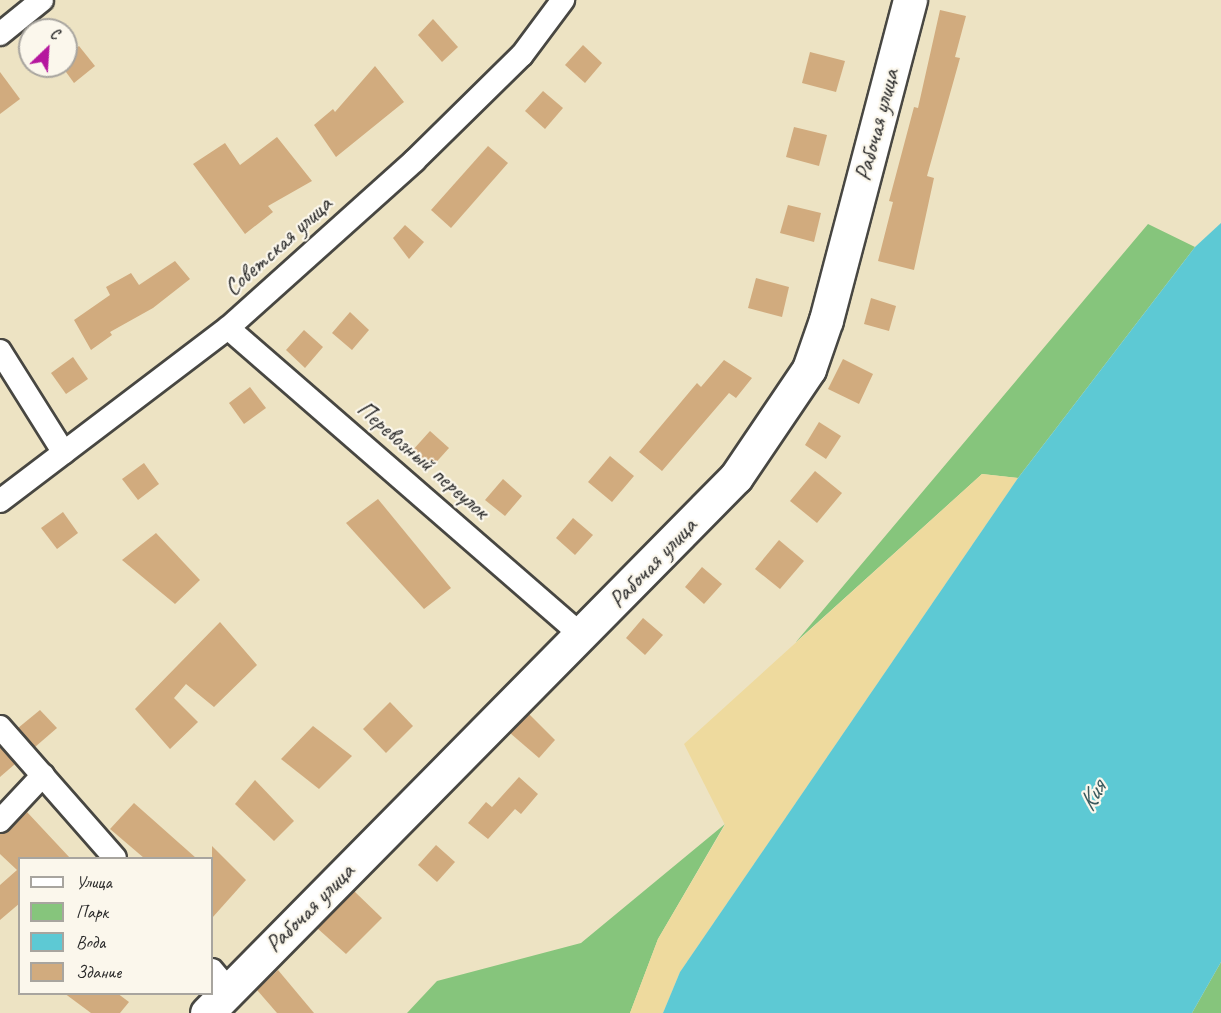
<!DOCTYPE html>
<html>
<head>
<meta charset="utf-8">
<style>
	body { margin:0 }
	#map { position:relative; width:1221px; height:1013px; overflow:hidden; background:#ede3c3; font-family:Caveat,sans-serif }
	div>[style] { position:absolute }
	.green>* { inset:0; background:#86c57c }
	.sand>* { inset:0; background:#eeda9e }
	.water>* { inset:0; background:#5dc9d4 }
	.building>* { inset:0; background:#d1ab7e }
	.roads { filter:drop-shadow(2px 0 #484742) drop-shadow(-2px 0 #484742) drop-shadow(0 2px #484742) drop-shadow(0 -2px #484742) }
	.street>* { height:22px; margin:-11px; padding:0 11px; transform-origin:11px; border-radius:11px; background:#fff }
	.secondary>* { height:33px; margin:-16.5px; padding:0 16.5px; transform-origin:16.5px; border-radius:16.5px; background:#fff }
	span { translate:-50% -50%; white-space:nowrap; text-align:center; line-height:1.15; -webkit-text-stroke:4.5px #fbf7ec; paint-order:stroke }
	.street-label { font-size:24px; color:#2b2b2b }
	.water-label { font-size:26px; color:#3a5a5e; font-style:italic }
	.legend { position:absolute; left:18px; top:857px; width:195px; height:138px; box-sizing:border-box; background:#fbf7ec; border:2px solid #a8a59f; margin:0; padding:8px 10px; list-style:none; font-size:18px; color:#2b2b2b }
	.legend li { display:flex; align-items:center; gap:12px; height:30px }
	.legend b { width:30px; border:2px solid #a8a59f }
	.north { position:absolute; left:18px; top:18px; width:60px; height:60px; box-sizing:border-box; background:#fbf7ec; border:2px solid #a8a59f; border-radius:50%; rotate:25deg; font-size:16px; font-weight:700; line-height:24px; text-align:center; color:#2b2b2b }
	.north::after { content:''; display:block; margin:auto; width:21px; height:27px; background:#b5179e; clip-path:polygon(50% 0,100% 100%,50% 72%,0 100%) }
</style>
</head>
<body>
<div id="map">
	<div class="green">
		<i style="clip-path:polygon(1148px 224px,1195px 247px,1018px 478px,982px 474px,796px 642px)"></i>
		<i style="clip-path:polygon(725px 824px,658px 939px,630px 1013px,407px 1013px,437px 981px,581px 943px)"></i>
		<i style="clip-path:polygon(1221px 962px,1221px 1013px,1192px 1013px)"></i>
	</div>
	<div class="sand">
		<i style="clip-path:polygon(982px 474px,1018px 478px,680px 972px,663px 1013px,630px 1013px,658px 939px,725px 825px,684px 744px)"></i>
	</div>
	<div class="water">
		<i style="clip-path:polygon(1221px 223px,1221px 962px,1192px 1013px,663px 1013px,680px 972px,1018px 478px,1195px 247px)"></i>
	</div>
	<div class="building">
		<i style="clip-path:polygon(940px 10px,966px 16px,955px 57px,960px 58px,927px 176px,934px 178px,914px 270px,878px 261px,893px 202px,889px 201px,914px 107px,918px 108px)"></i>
		<i style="clip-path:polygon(433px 19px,458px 47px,442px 62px,418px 35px)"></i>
		<i style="clip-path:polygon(583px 45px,602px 63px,585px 83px,565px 65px)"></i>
		<i style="clip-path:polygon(79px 46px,95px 66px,74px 83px,66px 72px,66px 56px)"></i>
		<i style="clip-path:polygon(810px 52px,845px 61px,836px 92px,802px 83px)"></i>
		<i style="clip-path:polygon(375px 66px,404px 102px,336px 157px,314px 125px,333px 109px,335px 112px)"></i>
		<i style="clip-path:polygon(0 72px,20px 99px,0 114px)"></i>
		<i style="clip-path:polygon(543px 91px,563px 108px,545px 129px,525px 111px)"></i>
		<i style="clip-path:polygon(794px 127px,827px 135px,819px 166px,786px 157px)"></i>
		<i style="clip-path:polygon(277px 137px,312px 181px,268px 206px,273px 212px,245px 234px,193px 164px,225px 143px,240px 165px)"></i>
		<i style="clip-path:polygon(488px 146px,508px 163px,451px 228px,431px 210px)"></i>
		<i style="clip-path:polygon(788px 205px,821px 213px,814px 242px,780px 233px)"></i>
		<i style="clip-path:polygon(405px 225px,424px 242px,409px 259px,393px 238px)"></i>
		<i style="clip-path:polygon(175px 261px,190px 279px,153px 308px,110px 332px,112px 335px,91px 350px,74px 320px,110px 295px,106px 287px,131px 273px,139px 285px)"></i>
		<i style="clip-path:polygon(756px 278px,789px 287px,782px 317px,748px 308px)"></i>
		<i style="clip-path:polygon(871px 298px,896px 306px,889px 331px,864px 324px)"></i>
		<i style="clip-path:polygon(350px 312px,369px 330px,352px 350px,332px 333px)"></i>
		<i style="clip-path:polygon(304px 330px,323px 347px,305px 368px,286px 350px)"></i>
		<i style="clip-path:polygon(73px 357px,88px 379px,66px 394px,51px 373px)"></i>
		<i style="clip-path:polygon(843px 359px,873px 374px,859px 404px,828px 389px)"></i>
		<i style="clip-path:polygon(724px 360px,752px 378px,736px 398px,729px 393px,662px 471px,639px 452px,697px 383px,701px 387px)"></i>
		<i style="clip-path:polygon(250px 387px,266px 408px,244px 424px,229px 403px)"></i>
		<i style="clip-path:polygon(819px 422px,841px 436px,826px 459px,805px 445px)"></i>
		<i style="clip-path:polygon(430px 431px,449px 448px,431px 468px,412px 451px)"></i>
		<i style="clip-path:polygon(610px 456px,634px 476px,612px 502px,588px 482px)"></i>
		<i style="clip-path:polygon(144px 463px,159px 484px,138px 500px,122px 479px)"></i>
		<i style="clip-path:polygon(815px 471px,842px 493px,817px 523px,790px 501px)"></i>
		<i style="clip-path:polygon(503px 479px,522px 496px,505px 516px,485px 500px)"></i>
		<i style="clip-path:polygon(378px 499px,451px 588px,424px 609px,346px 523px)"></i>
		<i style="clip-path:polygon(63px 512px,78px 533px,57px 549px,41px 528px)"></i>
		<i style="clip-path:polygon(573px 518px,593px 535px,575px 555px,556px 538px)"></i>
		<i style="clip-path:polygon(156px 533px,200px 580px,175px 604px,122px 560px)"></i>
		<i style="clip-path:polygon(779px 540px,804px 561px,780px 589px,755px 569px)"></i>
		<i style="clip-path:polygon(702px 567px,722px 584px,704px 604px,685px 587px)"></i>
		<i style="clip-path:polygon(643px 618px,663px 635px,645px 655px,626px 638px)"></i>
		<i style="clip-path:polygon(220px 622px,257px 665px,214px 707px,186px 684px,174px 698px,198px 722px,170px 749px,135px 709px)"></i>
		<i style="clip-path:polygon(390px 702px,413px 726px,386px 753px,363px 729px)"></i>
		<i style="clip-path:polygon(40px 710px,57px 728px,35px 747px,18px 728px)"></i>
		<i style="clip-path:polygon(529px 714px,555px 740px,539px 758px,510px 733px)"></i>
		<i style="clip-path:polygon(313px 726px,352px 756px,319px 789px,281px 759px)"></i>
		<i style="clip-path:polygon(0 747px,15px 764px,0 777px)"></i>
		<i style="clip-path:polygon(519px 777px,538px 794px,521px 814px,515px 809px,488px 839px,468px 823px,486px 802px,492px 807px)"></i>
		<i style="clip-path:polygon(255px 780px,294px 821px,274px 841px,235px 804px)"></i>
		<i style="clip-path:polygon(134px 803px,196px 858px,144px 858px,110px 829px)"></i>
		<i style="clip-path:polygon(27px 812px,70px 858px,20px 858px,20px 903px,0 920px,0 885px,17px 870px,0 854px,0 834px,9px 831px)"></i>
		<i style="clip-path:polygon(436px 845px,455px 862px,437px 882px,418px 865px)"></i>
		<i style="clip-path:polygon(212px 846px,246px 880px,212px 918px)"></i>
		<i style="clip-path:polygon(354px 891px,382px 918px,346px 954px,317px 928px)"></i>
		<i style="clip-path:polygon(278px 970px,314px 1013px,277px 1013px,257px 990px)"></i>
		<i style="clip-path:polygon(64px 993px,117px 993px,129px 1002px,120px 1013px,91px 1013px)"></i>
	</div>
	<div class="roads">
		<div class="street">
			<i style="left:0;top:34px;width:54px;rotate:-39deg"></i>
			<i style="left:228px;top:328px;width:469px;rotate:41deg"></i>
			<i style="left:0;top:351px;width:120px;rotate:57.9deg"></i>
			<i style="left:0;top:501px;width:286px;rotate:-37.2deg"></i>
			<i style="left:228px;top:328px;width:250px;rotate:-41.9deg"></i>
			<i style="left:414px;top:161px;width:151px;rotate:-44.5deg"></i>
			<i style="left:522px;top:55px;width:69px;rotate:-53.3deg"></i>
			<i style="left:0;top:727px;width:174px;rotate:48.7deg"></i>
			<i style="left:0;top:821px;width:63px;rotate:-46.9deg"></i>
			<i style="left:212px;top:970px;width:26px;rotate:50deg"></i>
		</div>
		<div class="secondary">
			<i style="left:207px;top:1013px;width:753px;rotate:-45.38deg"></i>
			<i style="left:736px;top:477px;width:130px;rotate:-55.9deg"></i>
			<i style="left:809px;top:369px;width:52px;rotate:-70.9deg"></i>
			<i style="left:826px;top:320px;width:331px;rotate:-75.3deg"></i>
		</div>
	</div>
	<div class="street-label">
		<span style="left:877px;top:125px;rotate:-75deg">Рабочая улица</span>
		<span style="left:278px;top:246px;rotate:-42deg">Советская улица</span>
		<span style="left:423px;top:460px;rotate:41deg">Перевозный переулок</span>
		<span style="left:653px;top:563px;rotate:-46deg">Рабочая улица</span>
		<span style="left:310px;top:908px;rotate:-45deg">Рабочая улица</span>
	</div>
	<div class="water-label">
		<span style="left:1092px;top:796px;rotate:-60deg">Кия</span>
	</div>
	<ul class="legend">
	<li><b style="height:8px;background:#fff"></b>Улица</li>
	<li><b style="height:16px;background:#86c57c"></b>Парк</li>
	<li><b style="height:16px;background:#5dc9d4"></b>Вода</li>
	<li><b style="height:16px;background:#d1ab7e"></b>Здание</li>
	</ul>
	<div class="north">С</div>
</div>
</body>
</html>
